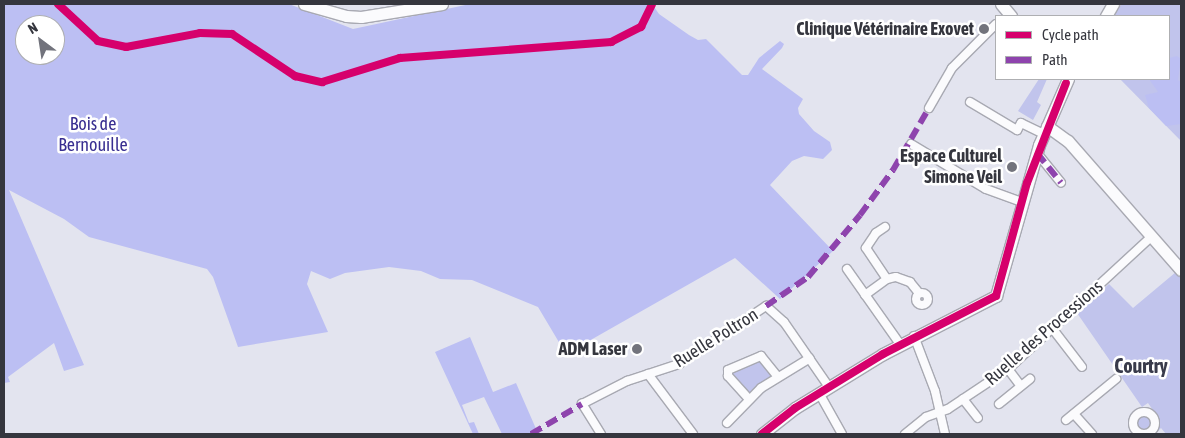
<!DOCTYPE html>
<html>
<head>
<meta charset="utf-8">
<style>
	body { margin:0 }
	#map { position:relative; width:1185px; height:438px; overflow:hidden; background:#e3e4ef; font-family:"Asap Condensed",sans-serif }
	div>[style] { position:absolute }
	.green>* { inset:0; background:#c1c4ec }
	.round { border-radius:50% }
	.forest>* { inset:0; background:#bcbff3 }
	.roads { filter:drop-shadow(1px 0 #a8a9b2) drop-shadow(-1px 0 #a8a9b2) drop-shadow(0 1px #a8a9b2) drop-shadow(0 -1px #a8a9b2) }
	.street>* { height:8px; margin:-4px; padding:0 4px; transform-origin:4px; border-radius:4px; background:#fbfbfd }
	.street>.ring { margin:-4px; padding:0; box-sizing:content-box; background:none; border:8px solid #fbfbfd; border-radius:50% }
	.secondary>* { height:11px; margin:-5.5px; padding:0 5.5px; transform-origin:5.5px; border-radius:5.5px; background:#fbfbfd }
	.quiet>* { height:6px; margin-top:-3px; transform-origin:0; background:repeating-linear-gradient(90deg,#8e44ad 0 12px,transparent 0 18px) }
	.cycleway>* { height:8px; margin:-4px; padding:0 4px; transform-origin:4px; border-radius:4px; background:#d6006c }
	.dots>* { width:14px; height:14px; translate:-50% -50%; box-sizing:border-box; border:2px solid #fff; border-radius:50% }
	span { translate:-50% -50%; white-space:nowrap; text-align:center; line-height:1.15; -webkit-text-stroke:5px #fff; paint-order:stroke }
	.poi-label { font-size:18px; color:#35363e; font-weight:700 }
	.right { translate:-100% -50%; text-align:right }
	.park-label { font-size:18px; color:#392f91 }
	.street-label { font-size:18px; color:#35363e }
	.quarter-label { font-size:20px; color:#393b4b; font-weight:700 }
	.frame { position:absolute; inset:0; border:5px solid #35363e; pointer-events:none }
	.legend { position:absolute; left:995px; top:15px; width:175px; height:65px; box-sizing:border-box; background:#fff; border:1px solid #aeafb2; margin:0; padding:6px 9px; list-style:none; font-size:15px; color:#35363e }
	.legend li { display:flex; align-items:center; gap:10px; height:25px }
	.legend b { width:25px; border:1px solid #aeafb2 }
	.north { position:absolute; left:15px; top:15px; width:50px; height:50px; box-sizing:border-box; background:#fff; border:1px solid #aeafb2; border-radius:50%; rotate:329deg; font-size:14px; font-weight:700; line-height:20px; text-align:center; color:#35363e }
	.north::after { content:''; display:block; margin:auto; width:18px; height:22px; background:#72737c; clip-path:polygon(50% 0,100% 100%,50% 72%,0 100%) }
</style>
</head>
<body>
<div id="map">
	<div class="green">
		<i style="clip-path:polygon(1122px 4px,1181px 4px,1181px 141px,1120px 79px,1169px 79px,1169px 16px,1111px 16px)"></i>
		<i style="clip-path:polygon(1039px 79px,1047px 79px,1037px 102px,1041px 105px,1033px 120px,1018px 111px)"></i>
		<i style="clip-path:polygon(1176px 272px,1181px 278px,1181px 434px,1166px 434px,1161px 428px,1158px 431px,1157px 416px,1148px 403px,1142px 407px,1077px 313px,1109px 284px,1133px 308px)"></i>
		<i style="clip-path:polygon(759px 359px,772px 377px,749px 393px,731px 374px)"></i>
		<i class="round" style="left:1136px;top:415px;width:16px;height:16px"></i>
	</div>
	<div class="forest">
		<i style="clip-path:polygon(evenodd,4px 4px,289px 4px,353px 29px,470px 4px,652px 4px,659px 14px,689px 35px,698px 40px,706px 39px,742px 75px,748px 75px,759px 58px,780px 41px,784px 44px,782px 48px,762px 69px,803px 99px,798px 108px,799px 114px,814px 131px,830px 142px,832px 150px,823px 159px,804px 156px,792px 161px,770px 185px,833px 251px,780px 299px,735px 258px,566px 354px,538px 307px,472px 280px,440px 279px,421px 271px,389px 267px,345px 273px,330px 279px,311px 271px,307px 284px,328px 332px,238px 347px,213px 277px,207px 269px,89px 237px,64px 219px,9px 190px,84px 365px,64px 371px,54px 343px,8px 377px,10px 382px,4px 383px,4px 4px,25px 25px,55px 25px,55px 55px,25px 55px,25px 25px)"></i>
		<i style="clip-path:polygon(1177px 56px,1181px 59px,1178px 80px,1181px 82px,1181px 124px,1166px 126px,1149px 108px,1145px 95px,1158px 92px,1149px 79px,1169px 79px,1169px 58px)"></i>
		<i style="clip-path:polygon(470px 337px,493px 392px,516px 383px,537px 431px,531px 434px,502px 434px,484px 397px,462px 405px,469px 423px,474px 422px,479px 434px,473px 434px,435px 352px)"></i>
	</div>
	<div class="roads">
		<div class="street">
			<i style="left:970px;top:102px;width:55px;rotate:30.8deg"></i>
			<i style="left:1017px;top:130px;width:8px;rotate:-60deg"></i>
			<i style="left:1021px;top:123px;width:25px;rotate:26deg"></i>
			<i style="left:929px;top:108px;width:46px;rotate:-60.1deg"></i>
			<i style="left:952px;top:68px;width:62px;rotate:-45deg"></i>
			<i style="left:911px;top:144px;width:87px;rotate:31deg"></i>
			<i style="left:986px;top:189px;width:38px;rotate:20deg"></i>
			<i style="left:1037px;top:153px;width:38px;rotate:51deg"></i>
			<i style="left:885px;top:227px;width:11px;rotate:146deg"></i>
			<i style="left:876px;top:233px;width:18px;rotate:124deg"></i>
			<i style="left:866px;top:248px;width:37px;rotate:56deg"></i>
			<i style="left:847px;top:269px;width:92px;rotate:54.8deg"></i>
			<i class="ring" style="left:916px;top:293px;width:4px;height:4px"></i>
			<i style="left:865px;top:295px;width:27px;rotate:-36deg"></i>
			<i style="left:887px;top:279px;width:9px;rotate:-13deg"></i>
			<i style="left:896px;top:277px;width:15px;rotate:20deg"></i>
			<i style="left:910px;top:282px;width:14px;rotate:51deg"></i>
			<i style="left:1052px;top:328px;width:49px;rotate:52.4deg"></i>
			<i style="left:914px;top:336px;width:59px;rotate:69.1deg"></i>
			<i style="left:935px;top:391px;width:44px;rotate:76.9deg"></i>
			<i style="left:1008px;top:369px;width:21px;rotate:53deg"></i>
			<i style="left:648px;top:374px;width:75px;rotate:53.1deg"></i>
			<i style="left:819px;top:393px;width:47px;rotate:60.7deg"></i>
			<i style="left:748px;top:398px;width:30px;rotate:-132deg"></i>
			<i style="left:728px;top:376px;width:6px;rotate:-90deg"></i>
			<i style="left:728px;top:370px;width:36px;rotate:-23deg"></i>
			<i style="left:761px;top:356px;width:26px;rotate:51deg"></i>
			<i style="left:963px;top:399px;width:24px;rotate:52deg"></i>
			<i style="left:999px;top:404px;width:40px;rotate:-39deg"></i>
			<i class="ring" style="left:1133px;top:412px;width:14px;height:14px"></i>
			<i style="left:1074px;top:414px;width:27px;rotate:48deg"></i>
			<i style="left:1066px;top:420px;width:65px;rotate:-39.4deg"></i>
			<i style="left:727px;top:423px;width:49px;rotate:-45.8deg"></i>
			<i style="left:761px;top:388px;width:57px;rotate:-31.5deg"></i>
			<i style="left:601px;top:434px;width:36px;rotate:-122deg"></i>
			<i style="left:582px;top:404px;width:51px;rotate:-27.1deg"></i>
			<i style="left:627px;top:381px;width:55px;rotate:-18.1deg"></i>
			<i style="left:679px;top:364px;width:105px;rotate:-33.7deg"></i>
			<i style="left:766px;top:306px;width:24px;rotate:42deg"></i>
			<i style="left:784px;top:322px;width:79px;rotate:55.3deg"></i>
			<i style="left:905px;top:434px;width:27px;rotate:-39deg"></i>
			<i style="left:926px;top:417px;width:23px;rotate:-20deg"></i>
			<i style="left:948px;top:409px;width:72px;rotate:-33.7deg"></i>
			<i style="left:1008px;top:369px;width:193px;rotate:-42.7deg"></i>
		</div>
		<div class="secondary">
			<i style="left:304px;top:4px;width:44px;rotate:15.9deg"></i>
			<i style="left:346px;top:16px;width:15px;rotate:4deg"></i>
			<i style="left:361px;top:17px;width:82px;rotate:-9.1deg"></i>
			<i style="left:1001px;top:4px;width:16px;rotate:50deg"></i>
			<i style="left:1106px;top:16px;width:14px;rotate:-60deg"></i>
			<i style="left:1047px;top:126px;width:26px;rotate:36deg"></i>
			<i style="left:1068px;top:141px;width:171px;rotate:48.8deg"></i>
			<i style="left:762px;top:434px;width:42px;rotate:-38.2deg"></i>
			<i style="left:795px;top:408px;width:103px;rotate:-31.5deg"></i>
			<i style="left:883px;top:354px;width:127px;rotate:-27.2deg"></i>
			<i style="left:996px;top:296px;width:157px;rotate:-74.1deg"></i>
			<i style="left:1039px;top:145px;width:72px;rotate:-66.3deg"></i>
		</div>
	</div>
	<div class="quiet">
		<i style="left:1037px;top:153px;width:38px;rotate:51deg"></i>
		<i style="left:766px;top:306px;width:51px;rotate:-34.6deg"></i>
		<i style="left:808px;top:277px;width:81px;rotate:-50deg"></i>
		<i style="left:860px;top:215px;width:56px;rotate:-53.7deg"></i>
		<i style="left:893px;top:170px;width:72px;rotate:-59.9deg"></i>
		<i style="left:531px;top:434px;width:59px;rotate:-30.5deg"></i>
	</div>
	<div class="cycleway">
		<i style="left:58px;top:4px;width:54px;rotate:42.8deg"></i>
		<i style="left:98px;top:41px;width:29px;rotate:12deg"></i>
		<i style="left:126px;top:47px;width:75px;rotate:-10.7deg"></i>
		<i style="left:200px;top:33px;width:32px;rotate:2deg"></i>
		<i style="left:232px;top:34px;width:76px;rotate:33.7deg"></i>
		<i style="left:295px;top:76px;width:28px;rotate:13deg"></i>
		<i style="left:322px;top:82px;width:82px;rotate:-17.1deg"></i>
		<i style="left:400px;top:58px;width:212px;rotate:-4.3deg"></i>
		<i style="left:611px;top:42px;width:34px;rotate:-27deg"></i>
		<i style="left:641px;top:27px;width:25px;rotate:-64deg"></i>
		<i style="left:762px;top:434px;width:42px;rotate:-38.2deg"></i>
		<i style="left:795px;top:408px;width:103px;rotate:-31.5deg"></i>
		<i style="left:883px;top:354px;width:127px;rotate:-27.2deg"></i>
		<i style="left:996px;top:296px;width:117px;rotate:-74.7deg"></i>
		<i style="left:1027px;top:183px;width:107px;rotate:-68.7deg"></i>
	</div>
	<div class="dots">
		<i style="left:984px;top:29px;background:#72737c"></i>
		<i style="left:1012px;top:167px;background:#72737c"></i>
		<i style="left:637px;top:349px;background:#72737c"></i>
	</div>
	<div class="poi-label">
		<span class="right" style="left:974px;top:29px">Clinique Vétérinaire Exovet</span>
		<span class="right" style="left:1002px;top:167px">Espace Culturel<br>Simone Veil</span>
		<span class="right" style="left:627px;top:349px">ADM Laser</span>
	</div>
	<div class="park-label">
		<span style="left:93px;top:135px">Bois de<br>Bernouille</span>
	</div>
	<div class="street-label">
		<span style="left:1044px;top:333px;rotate:-41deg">Ruelle des Processions</span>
		<span style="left:716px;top:338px;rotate:-32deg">Ruelle Poltron</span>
	</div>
	<div class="quarter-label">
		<span style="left:1141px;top:365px">Courtry</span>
	</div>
	<div class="frame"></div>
	<ul class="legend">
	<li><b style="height:6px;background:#d6006c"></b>Cycle path</li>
	<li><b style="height:6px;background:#8e44ad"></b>Path</li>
	</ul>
	<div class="north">N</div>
</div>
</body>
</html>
